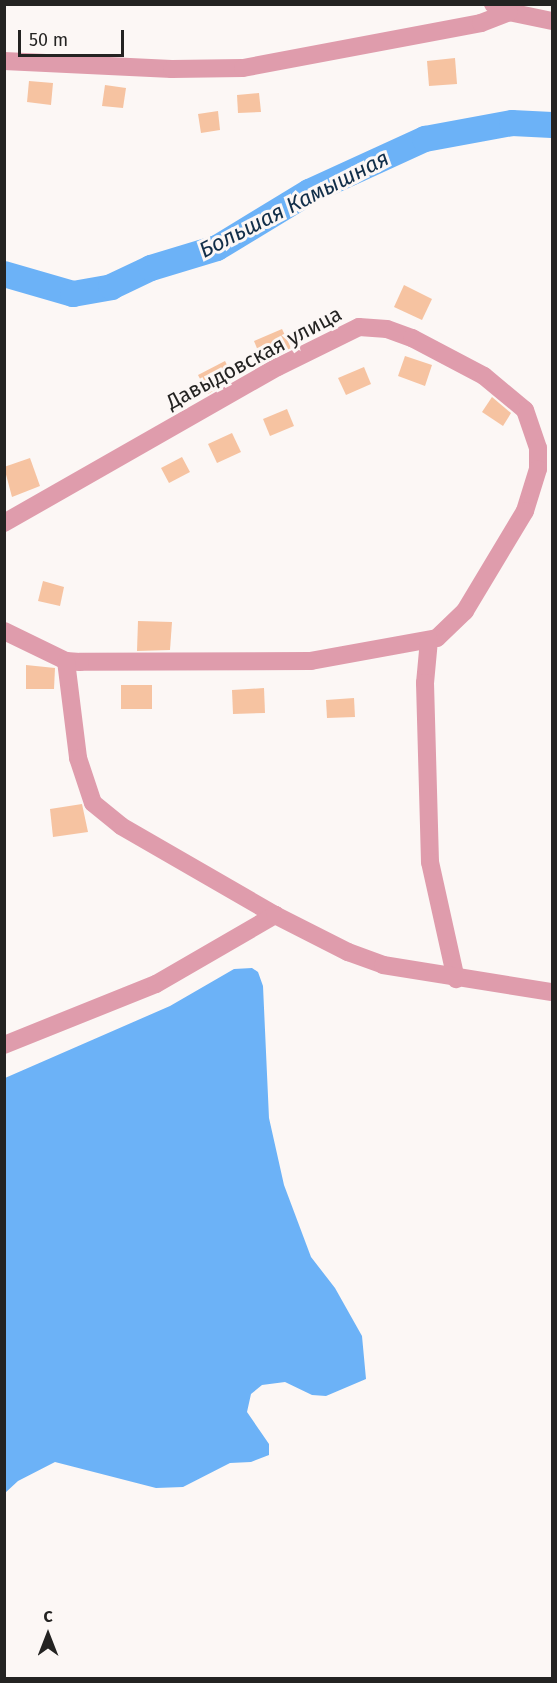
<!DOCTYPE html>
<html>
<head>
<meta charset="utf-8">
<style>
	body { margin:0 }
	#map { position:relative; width:557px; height:1683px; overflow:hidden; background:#fcf7f5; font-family:"Fira Sans",sans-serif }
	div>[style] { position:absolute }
	.water>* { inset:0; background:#6cb2f7 }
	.river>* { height:26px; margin:-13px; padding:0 13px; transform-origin:13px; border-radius:13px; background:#6cb2f7 }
	.building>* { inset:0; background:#f6c3a1 }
	.minor>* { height:18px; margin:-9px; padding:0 9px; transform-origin:9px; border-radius:9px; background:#df9cac }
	span { translate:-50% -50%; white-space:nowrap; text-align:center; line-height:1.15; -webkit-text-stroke:6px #fcf7f5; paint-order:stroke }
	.street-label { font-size:21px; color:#242322 }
	.water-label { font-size:22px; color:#112e49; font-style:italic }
	.frame { position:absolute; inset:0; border:6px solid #242322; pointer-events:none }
	.north { position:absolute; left:18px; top:1605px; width:60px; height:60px; -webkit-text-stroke:4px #fcf7f5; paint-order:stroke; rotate:0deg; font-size:16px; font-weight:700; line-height:24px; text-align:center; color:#242322 }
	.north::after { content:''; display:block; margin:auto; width:21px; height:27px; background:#242322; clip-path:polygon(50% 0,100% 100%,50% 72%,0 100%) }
	.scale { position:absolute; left:18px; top:30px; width:106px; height:27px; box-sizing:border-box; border:3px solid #242322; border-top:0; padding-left:8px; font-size:18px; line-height:21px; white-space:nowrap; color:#242322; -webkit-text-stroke:4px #fcf7f5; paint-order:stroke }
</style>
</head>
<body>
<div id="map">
	<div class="water">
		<i style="clip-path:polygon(252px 968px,258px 972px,263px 986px,269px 1118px,284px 1185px,311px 1257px,335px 1288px,362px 1336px,366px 1379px,326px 1396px,312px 1395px,285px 1382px,262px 1385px,251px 1394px,247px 1412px,269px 1444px,269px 1455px,251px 1462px,230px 1463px,183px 1487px,156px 1488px,55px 1462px,18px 1481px,5px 1493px,5px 1078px,170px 1006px,234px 969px)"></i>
	</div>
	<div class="river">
		<i style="left:4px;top:274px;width:72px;rotate:16.2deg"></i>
		<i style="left:73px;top:294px;width:39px;rotate:-10deg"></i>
		<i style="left:111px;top:287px;width:44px;rotate:-25.4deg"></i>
		<i style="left:151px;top:268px;width:69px;rotate:-16.9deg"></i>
		<i style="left:217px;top:248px;width:108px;rotate:-31.3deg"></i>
		<i style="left:309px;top:192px;width:128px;rotate:-24.6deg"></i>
		<i style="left:425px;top:139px;width:88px;rotate:-10.4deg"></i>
		<i style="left:512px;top:123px;width:40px;rotate:2.9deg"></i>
	</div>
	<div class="building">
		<i style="clip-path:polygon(455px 58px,457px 84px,429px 86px,427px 61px)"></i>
		<i style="clip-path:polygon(29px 81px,53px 83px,51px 105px,27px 102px)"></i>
		<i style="clip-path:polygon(105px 85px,126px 88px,123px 108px,102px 106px)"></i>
		<i style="clip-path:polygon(259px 93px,261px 112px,238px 113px,237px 95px)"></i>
		<i style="clip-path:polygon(218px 111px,220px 130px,201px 133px,198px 114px)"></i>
		<i style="clip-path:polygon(404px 285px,432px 299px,422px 320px,394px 307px)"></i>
		<i style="clip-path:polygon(282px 329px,291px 348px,263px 363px,254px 341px)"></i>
		<i style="clip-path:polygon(405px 356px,432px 365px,425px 386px,398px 376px)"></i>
		<i style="clip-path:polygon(225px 361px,234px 379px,208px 394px,198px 375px)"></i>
		<i style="clip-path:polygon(364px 367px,371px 384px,346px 395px,338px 378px)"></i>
		<i style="clip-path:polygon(492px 397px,511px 413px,503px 426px,482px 412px)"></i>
		<i style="clip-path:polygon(287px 409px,294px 426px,270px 436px,263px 419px)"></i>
		<i style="clip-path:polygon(232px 433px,241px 452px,217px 463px,208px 444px)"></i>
		<i style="clip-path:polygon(182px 457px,190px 472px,169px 483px,161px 468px)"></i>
		<i style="clip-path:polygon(30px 458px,40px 486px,12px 497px,4px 467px)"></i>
		<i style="clip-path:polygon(43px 581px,64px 587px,60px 606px,38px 601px)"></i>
		<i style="clip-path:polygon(138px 621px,172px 622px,170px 650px,137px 651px)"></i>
		<i style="clip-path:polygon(26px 665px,55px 668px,54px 689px,26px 689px)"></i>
		<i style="clip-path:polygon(121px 685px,152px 685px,152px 709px,121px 709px)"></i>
		<i style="clip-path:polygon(264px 688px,265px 713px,233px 714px,232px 690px)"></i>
		<i style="clip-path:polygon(354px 698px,355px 717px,327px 718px,326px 700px)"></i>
		<i style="clip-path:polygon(82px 804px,88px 832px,53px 837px,50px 809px)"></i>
	</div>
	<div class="minor">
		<i style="left:493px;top:4px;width:18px;rotate:27deg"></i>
		<i style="left:509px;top:12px;width:44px;rotate:11.8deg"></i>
		<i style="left:4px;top:61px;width:168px;rotate:2.7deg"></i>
		<i style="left:172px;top:69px;width:71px;rotate:-0.8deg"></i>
		<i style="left:243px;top:68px;width:242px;rotate:-10.7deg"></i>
		<i style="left:481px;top:23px;width:30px;rotate:-21deg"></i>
		<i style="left:4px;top:523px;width:315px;rotate:-29.7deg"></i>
		<i style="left:278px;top:367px;width:90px;rotate:-26.3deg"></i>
		<i style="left:359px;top:327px;width:28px;rotate:4deg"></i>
		<i style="left:387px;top:329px;width:27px;rotate:20deg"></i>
		<i style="left:412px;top:338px;width:81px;rotate:27.8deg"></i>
		<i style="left:484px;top:376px;width:53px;rotate:39.7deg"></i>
		<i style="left:525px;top:410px;width:40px;rotate:71.1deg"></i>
		<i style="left:538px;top:448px;width:21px;rotate:90deg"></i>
		<i style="left:538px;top:469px;width:44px;rotate:107.2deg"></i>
		<i style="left:525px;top:511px;width:117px;rotate:121deg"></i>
		<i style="left:465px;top:611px;width:39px;rotate:136deg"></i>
		<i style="left:437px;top:638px;width:128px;rotate:169.7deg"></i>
		<i style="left:311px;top:661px;width:231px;rotate:179.8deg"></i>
		<i style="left:80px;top:662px;width:14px;rotate:-176deg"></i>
		<i style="left:66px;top:661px;width:69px;rotate:-154.2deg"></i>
		<i style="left:429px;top:640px;width:43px;rotate:95.3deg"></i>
		<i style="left:425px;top:683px;width:179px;rotate:88.4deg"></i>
		<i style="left:430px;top:862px;width:120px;rotate:77.5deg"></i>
		<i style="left:66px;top:661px;width:98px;rotate:82.9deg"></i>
		<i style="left:78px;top:758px;width:47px;rotate:71.6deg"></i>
		<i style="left:93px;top:803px;width:36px;rotate:39deg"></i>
		<i style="left:121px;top:826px;width:178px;rotate:30deg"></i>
		<i style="left:4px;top:1045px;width:164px;rotate:-21.9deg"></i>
		<i style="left:156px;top:984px;width:138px;rotate:-30.1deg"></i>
		<i style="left:275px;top:915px;width:82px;rotate:26.9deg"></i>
		<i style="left:348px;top:952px;width:37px;rotate:20deg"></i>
		<i style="left:383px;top:965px;width:171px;rotate:9.1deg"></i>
	</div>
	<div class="street-label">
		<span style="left:254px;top:358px;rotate:-28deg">Давыдовская улица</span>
	</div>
	<div class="water-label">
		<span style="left:294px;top:204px;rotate:-27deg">Большая Камышная</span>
	</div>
	<div class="frame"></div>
	<div class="north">С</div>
	<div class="scale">50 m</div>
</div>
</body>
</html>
